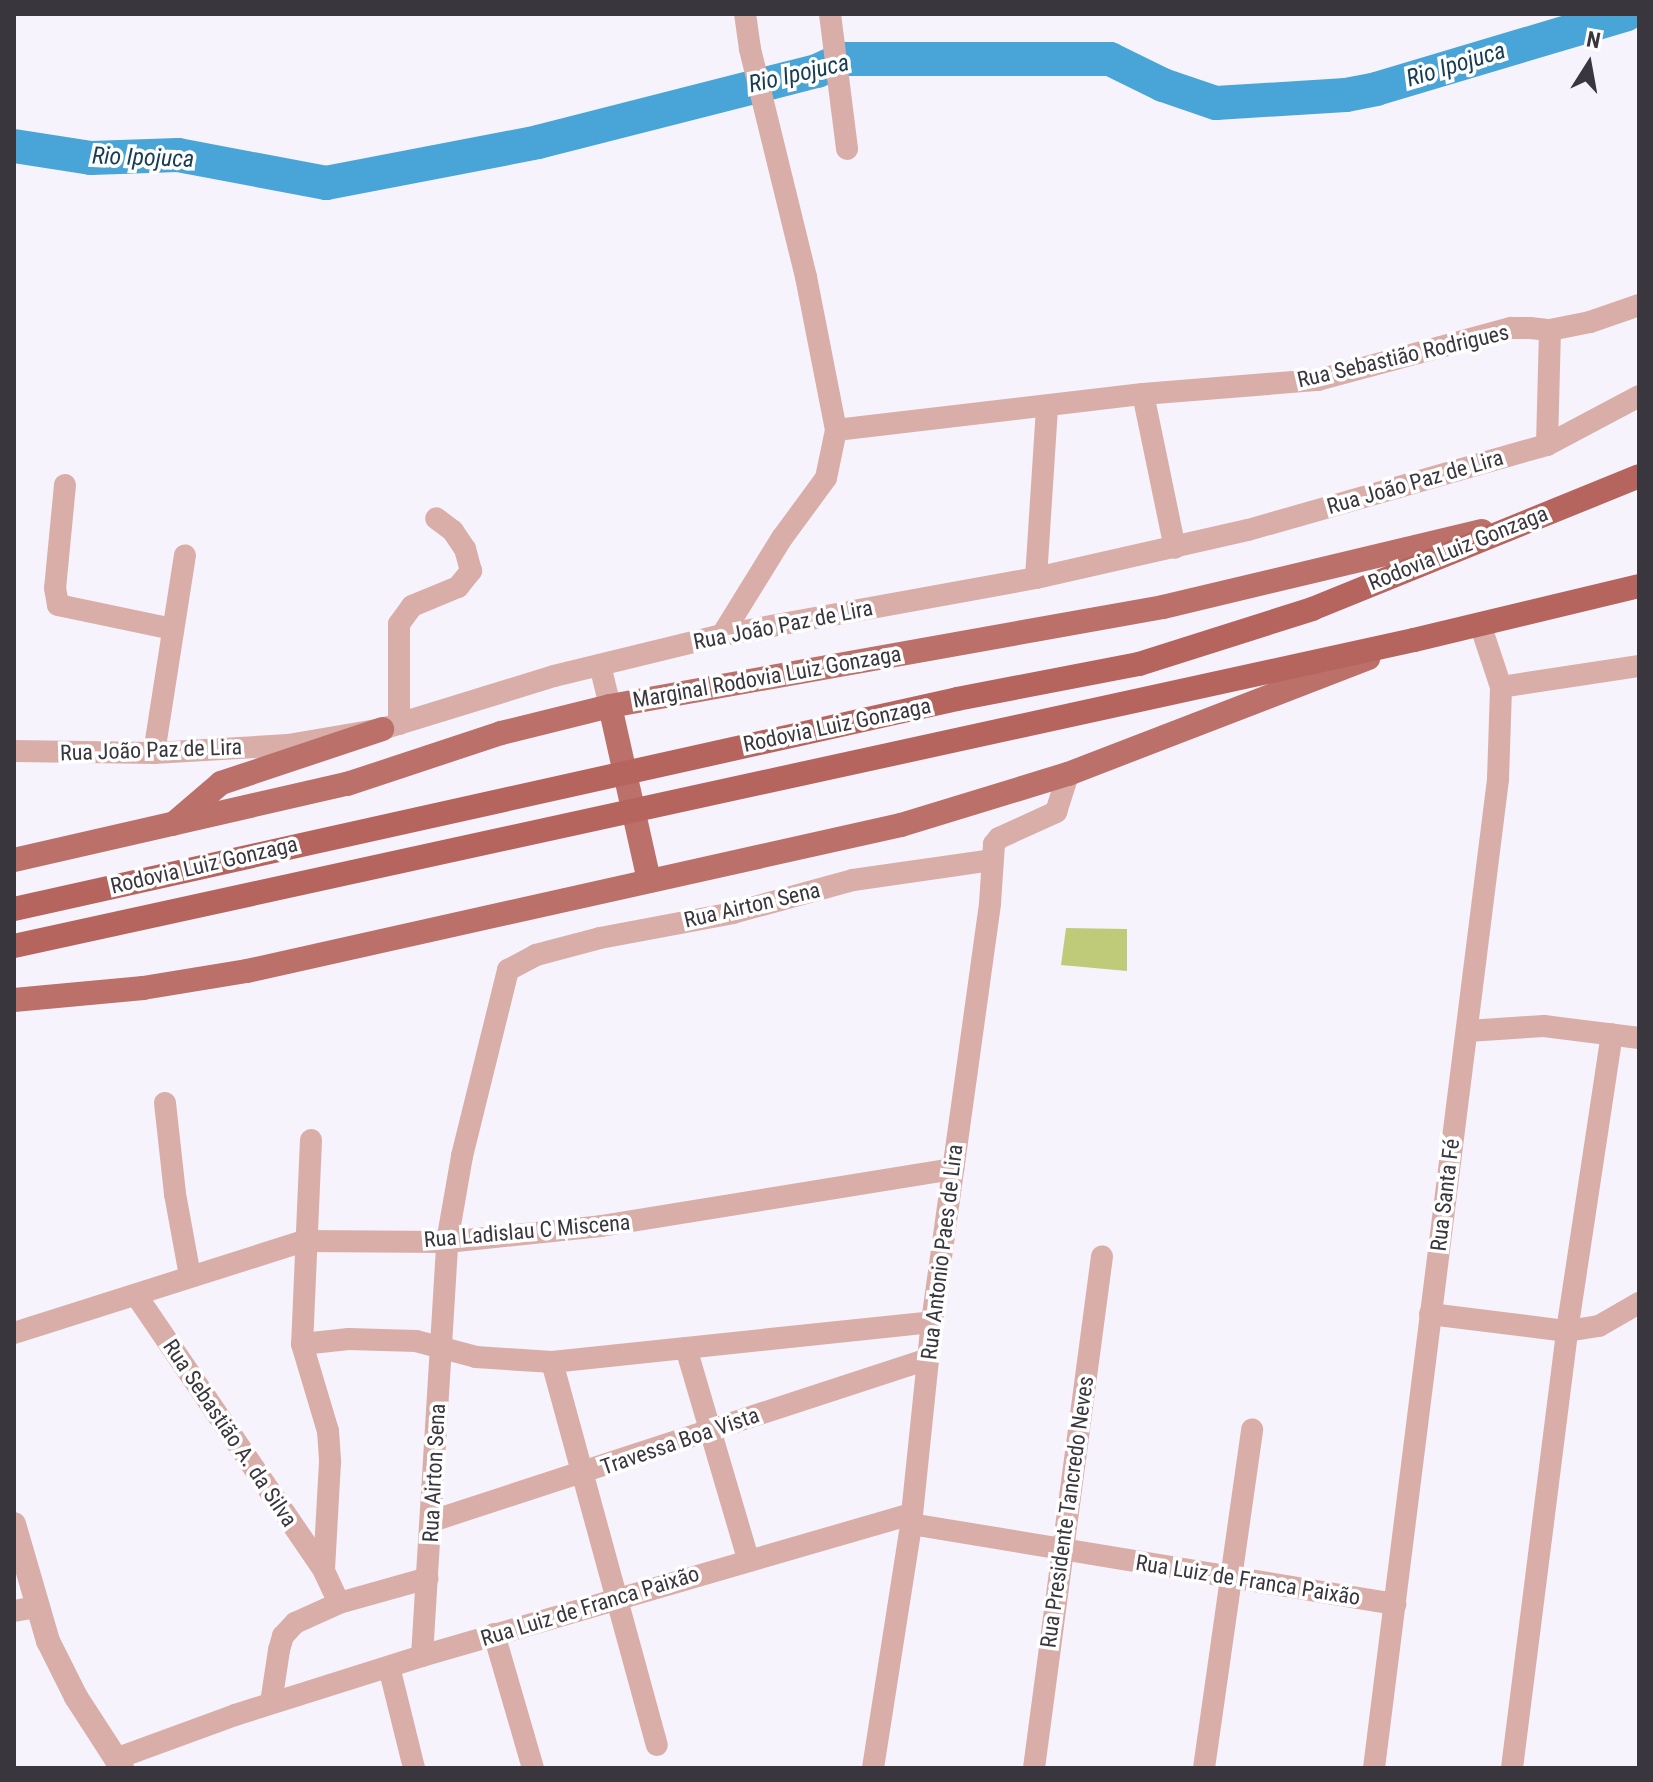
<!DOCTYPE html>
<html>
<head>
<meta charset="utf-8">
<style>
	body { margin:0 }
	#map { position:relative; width:1653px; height:1782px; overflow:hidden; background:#f6f3fc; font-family:"Roboto Condensed",sans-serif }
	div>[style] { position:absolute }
	.green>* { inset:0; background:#c0cb7a }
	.river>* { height:34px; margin:-17px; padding:0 17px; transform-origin:17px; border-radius:17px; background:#49a5d7 }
	.minor>* { height:22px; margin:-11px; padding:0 11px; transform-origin:11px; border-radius:11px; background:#d9aea9 }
	.tertiary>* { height:24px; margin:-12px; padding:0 12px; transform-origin:12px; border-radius:12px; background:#d9aea9 }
	.primary>* { height:24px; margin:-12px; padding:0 12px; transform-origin:12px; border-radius:12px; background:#bc706a }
	.trunk>* { height:24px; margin:-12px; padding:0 12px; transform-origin:12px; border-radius:12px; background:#b6645e }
	span { translate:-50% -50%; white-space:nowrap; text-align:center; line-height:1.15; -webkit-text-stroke:7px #fff; paint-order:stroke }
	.street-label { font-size:22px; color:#3a363e }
	.water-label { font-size:24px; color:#163d53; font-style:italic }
	.frame { position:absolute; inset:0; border:16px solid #3a363e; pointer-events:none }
	.north { position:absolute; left:1549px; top:24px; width:80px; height:80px; -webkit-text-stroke:6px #fff; paint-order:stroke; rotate:11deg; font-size:22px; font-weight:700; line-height:32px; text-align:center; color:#3a363e }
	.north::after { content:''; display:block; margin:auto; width:28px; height:36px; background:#3a363e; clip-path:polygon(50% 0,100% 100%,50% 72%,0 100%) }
</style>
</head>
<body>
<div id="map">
	<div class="green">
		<i style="clip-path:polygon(1066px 928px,1127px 929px,1127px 971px,1061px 965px)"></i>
	</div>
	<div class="river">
		<i style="left:14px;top:146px;width:78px;rotate:8.9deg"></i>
		<i style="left:91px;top:158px;width:87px;rotate:-2deg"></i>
		<i style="left:178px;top:155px;width:151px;rotate:10.7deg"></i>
		<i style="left:326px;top:183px;width:216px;rotate:-10.9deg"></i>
		<i style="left:538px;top:142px;width:288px;rotate:-14.3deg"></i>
		<i style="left:817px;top:71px;width:29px;rotate:-25deg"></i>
		<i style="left:843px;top:59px;width:267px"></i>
		<i style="left:1110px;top:59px;width:59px;rotate:26.1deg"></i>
		<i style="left:1163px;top:85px;width:56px;rotate:18.8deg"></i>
		<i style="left:1216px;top:103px;width:130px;rotate:-3.5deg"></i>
		<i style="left:1346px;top:95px;width:31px;rotate:-11deg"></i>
		<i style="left:1376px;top:89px;width:262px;rotate:-16.6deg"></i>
	</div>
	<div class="minor">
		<i style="left:830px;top:14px;width:136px;rotate:82.8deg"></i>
		<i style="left:1550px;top:330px;width:41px;rotate:-11.3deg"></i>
		<i style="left:1590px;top:322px;width:52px;rotate:-19.1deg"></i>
		<i style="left:1143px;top:394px;width:157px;rotate:78.3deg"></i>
		<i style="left:836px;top:430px;width:309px;rotate:-6.7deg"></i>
		<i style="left:1143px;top:394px;width:176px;rotate:-4.6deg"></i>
		<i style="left:1318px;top:380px;width:200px;rotate:-15.1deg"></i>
		<i style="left:1511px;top:328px;width:19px"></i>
		<i style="left:1530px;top:328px;width:20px;rotate:6deg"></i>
		<i style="left:1550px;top:330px;width:115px;rotate:91.5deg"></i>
		<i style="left:65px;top:485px;width:103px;rotate:95.5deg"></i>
		<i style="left:55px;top:588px;width:17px;rotate:80deg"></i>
		<i style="left:58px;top:605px;width:117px;rotate:11.8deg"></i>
		<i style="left:1036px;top:578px;width:171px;rotate:-86.3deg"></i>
		<i style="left:722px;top:635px;width:114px;rotate:-58.3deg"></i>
		<i style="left:782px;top:538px;width:74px;rotate:-53.7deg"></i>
		<i style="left:826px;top:478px;width:49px;rotate:-78.2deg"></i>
		<i style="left:836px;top:430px;width:156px;rotate:-101.1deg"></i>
		<i style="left:806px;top:277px;width:235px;rotate:-103.8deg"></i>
		<i style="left:750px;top:49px;width:35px;rotate:-98deg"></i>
		<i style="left:600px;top:665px;width:42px;rotate:76.3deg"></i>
		<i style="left:1501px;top:687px;width:140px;rotate:-8.7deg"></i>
		<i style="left:399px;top:724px;width:100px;rotate:-90deg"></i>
		<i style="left:399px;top:624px;width:22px;rotate:-54deg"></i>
		<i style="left:412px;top:606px;width:50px;rotate:-22.4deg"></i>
		<i style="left:458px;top:587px;width:21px;rotate:-51deg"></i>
		<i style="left:471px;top:571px;width:23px;rotate:-105deg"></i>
		<i style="left:465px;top:549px;width:22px;rotate:-124deg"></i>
		<i style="left:453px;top:531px;width:21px;rotate:-143deg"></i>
		<i style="left:14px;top:751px;width:140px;rotate:0.8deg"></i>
		<i style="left:154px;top:753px;width:134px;rotate:-3.4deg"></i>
		<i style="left:288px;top:745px;width:95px;rotate:-9.7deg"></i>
		<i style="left:382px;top:729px;width:180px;rotate:-17.1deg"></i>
		<i style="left:554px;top:676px;width:173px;rotate:-13.7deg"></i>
		<i style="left:722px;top:635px;width:319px;rotate:-10.3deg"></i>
		<i style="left:1036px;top:578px;width:217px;rotate:-12.8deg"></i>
		<i style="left:1248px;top:530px;width:311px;rotate:-15.9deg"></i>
		<i style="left:1547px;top:445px;width:104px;rotate:-28deg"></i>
		<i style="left:154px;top:753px;width:200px;rotate:-81.1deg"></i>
		<i style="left:1468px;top:1031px;width:76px;rotate:-3.8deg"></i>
		<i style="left:1544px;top:1026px;width:96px;rotate:7.2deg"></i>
		<i style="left:165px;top:1103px;width:92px;rotate:83.7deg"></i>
		<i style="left:175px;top:1194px;width:83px;rotate:79.6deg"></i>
		<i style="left:311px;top:1140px;width:204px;rotate:92.5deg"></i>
		<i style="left:302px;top:1344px;width:91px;rotate:73.4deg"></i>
		<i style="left:328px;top:1431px;width:31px;rotate:86deg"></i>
		<i style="left:330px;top:1462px;width:109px;rotate:93.2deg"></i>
		<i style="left:324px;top:1571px;width:35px;rotate:65deg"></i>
		<i style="left:136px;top:1295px;width:334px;rotate:55.7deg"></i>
		<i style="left:1430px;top:1314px;width:138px;rotate:7.1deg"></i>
		<i style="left:1567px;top:1331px;width:32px;rotate:-9deg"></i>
		<i style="left:1599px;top:1326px;width:46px;rotate:-29.9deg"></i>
		<i style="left:14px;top:1333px;width:304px;rotate:-17.6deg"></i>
		<i style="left:304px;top:1241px;width:143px;rotate:0.4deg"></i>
		<i style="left:447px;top:1242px;width:155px;rotate:-5.9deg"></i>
		<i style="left:601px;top:1226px;width:357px;rotate:-9.2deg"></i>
		<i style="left:302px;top:1344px;width:47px;rotate:-6.1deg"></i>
		<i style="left:349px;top:1339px;width:67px;rotate:1.7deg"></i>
		<i style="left:416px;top:1341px;width:62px;rotate:14.9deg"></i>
		<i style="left:476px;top:1357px;width:76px;rotate:3.8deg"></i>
		<i style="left:552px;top:1362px;width:382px;rotate:-6deg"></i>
		<i style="left:686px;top:1348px;width:220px;rotate:73.6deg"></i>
		<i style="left:552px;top:1362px;width:397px;rotate:74.7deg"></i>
		<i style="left:432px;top:1521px;width:522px;rotate:-18.09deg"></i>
		<i style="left:911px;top:1524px;width:491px;rotate:9.4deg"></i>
		<i style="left:14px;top:1611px;width:22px;rotate:-10deg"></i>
		<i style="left:494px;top:1634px;width:140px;rotate:73.8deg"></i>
		<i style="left:422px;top:1656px;width:415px;rotate:-86.5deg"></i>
		<i style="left:447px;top:1242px;width:87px;rotate:-80.1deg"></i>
		<i style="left:462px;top:1156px;width:192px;rotate:-76.1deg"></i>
		<i style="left:508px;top:970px;width:32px;rotate:-28deg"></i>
		<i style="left:536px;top:955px;width:66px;rotate:-14.9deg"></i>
		<i style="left:600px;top:938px;width:135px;rotate:-10.6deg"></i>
		<i style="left:733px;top:913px;width:124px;rotate:-15.4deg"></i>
		<i style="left:853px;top:880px;width:140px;rotate:-8.2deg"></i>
		<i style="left:389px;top:1667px;width:104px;rotate:76.1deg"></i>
		<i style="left:271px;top:1703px;width:54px;rotate:-81.4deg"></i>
		<i style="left:279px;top:1650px;width:15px;rotate:-74deg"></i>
		<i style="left:283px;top:1636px;width:18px;rotate:-47deg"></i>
		<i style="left:295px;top:1623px;width:48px;rotate:-24.4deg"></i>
		<i style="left:339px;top:1603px;width:92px;rotate:-15.7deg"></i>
		<i style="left:115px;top:1759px;width:128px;rotate:-20.1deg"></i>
		<i style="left:235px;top:1715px;width:196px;rotate:-17.5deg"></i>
		<i style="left:422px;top:1656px;width:509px;rotate:-16.19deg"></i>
		<i style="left:873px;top:1768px;width:247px;rotate:-81.1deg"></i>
		<i style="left:911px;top:1524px;width:203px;rotate:-84.1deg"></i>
		<i style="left:932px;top:1322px;width:423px;rotate:-82.1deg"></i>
		<i style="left:990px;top:903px;width:59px;rotate:-86.1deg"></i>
		<i style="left:994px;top:844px;width:8px;rotate:-50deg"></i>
		<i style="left:999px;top:838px;width:63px;rotate:-24.5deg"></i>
		<i style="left:1056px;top:812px;width:40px;rotate:-72deg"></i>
		<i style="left:1034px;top:1768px;width:516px;rotate:-82.43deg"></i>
		<i style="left:1204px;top:1768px;width:342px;rotate:-81.9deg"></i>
		<i style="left:1374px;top:1768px;width:997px;rotate:-82.85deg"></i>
		<i style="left:1498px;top:779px;width:92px;rotate:-88.1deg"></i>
		<i style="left:1501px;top:687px;width:66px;rotate:-108.4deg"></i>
		<i style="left:1512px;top:1768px;width:440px;rotate:-82.8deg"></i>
		<i style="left:1567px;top:1331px;width:300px;rotate:-81.4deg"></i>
	</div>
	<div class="tertiary">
		<i style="left:14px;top:1524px;width:122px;rotate:73.8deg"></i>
		<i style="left:48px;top:1641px;width:63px;rotate:63.4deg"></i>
		<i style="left:76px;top:1697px;width:85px;rotate:57.1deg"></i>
	</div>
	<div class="primary">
		<i style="left:610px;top:706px;width:179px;rotate:77.4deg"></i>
		<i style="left:173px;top:824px;width:63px;rotate:-40.5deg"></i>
		<i style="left:221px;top:783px;width:170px;rotate:-18.5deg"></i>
		<i style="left:14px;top:860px;width:342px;rotate:-12.9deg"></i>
		<i style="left:347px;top:784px;width:162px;rotate:-18.3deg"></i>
		<i style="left:501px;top:733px;width:112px;rotate:-13.9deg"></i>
		<i style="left:610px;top:706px;width:562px;rotate:-10.15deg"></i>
		<i style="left:1163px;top:607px;width:328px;rotate:-13.4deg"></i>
		<i style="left:14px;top:1000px;width:130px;rotate:-5.3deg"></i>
		<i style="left:143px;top:988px;width:105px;rotate:-9.3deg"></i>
		<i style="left:247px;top:971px;width:670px;rotate:-12.58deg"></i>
		<i style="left:901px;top:825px;width:175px;rotate:-17deg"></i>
		<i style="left:1068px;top:774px;width:322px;rotate:-21.1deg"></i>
	</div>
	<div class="trunk">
		<i style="left:14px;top:909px;width:966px;rotate:-12.55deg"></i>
		<i style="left:957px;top:699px;width:185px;rotate:-10.9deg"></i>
		<i style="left:1139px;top:664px;width:182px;rotate:-17.6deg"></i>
		<i style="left:1312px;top:609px;width:353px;rotate:-22.1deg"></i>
		<i style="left:14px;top:946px;width:1433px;rotate:-12.33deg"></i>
		<i style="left:1414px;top:640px;width:231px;rotate:-13.5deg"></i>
	</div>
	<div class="street-label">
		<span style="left:1403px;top:356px;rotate:-13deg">Rua Sebastião Rodrigues</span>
		<span style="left:1415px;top:482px;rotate:-16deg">Rua João Paz de Lira</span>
		<span style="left:1458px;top:548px;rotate:-22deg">Rodovia Luiz Gonzaga</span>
		<span style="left:783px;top:625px;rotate:-11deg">Rua João Paz de Lira</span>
		<span style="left:767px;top:677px;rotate:-10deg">Marginal Rodovia Luiz Gonzaga</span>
		<span style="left:837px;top:725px;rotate:-12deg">Rodovia Luiz Gonzaga</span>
		<span style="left:151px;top:750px;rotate:-2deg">Rua João Paz de Lira</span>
		<span style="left:204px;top:865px;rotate:-13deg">Rodovia Luiz Gonzaga</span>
		<span style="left:752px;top:905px;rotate:-13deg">Rua Airton Sena</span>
		<span style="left:1445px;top:1195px;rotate:-83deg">Rua Santa Fé</span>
		<span style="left:527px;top:1231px;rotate:-5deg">Rua Ladislau C Miscena</span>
		<span style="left:942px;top:1252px;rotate:-83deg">Rua Antonio Paes de Lira</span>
		<span style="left:230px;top:1433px;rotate:56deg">Rua Sebastião A. da Silva</span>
		<span style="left:680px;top:1441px;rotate:-19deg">Travessa Boa Vista</span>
		<span style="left:434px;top:1473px;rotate:-87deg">Rua Airton Sena</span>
		<span style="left:1067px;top:1512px;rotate:-82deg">Rua Presidente Tancredo Neves</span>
		<span style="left:1248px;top:1580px;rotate:9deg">Rua Luiz de Franca Paixão</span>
		<span style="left:590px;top:1606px;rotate:-17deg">Rua Luiz de Franca Paixão</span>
	</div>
	<div class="water-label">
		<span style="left:1456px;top:65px;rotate:-17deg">Rio Ipojuca</span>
		<span style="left:799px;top:74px;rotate:-13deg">Rio Ipojuca</span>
		<span style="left:143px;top:158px;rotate:2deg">Rio Ipojuca</span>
	</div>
	<div class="frame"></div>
	<div class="north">N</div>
</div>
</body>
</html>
